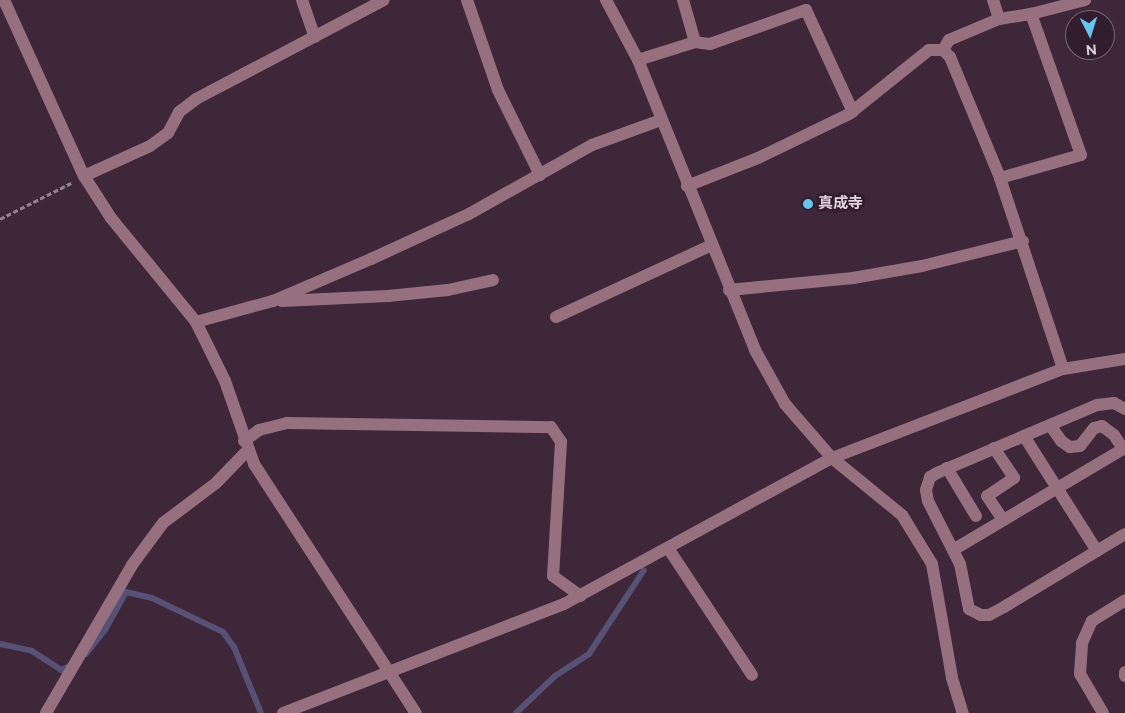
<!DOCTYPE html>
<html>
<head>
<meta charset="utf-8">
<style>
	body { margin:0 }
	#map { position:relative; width:1125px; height:713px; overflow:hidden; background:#3d2739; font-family:Figtree,"Noto Sans JP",sans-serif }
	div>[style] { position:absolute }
	.stream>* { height:6px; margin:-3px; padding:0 3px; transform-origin:3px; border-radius:3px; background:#575175 }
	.path>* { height:3px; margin-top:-1.5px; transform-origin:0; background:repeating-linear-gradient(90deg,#948290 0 5px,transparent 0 7.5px) }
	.minor>* { height:12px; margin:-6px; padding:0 6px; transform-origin:6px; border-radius:6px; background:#97707f }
	.dots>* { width:14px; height:14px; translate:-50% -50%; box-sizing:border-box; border:2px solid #321d2f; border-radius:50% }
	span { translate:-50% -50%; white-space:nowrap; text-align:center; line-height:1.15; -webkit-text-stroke:5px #321d2f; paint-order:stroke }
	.poi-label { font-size:15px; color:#e1d3de; font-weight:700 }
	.left { translate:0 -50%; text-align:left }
	.north { position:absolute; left:1065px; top:10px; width:50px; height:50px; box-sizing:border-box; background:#321d2f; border:1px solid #786675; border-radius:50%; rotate:175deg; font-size:14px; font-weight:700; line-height:20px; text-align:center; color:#e1d3de }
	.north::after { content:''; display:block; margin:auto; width:18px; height:22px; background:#67c4ef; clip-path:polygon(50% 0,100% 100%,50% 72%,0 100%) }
</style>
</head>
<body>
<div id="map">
	<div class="stream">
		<i style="left:0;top:644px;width:33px;rotate:12deg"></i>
		<i style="left:32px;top:651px;width:35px;rotate:33deg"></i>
		<i style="left:61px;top:670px;width:10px;rotate:-24deg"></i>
		<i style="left:86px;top:654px;width:31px;rotate:-52deg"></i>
		<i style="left:105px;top:630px;width:43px;rotate:-61.1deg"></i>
		<i style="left:126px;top:592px;width:27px;rotate:13deg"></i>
		<i style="left:152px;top:598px;width:79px;rotate:25.6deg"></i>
		<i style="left:223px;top:632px;width:19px;rotate:54deg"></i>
		<i style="left:234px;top:647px;width:71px;rotate:67.8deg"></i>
		<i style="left:516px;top:713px;width:54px;rotate:-43.5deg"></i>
		<i style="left:555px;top:676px;width:40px;rotate:-32.9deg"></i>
		<i style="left:589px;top:654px;width:100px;rotate:-56.8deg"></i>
	</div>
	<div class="path">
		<i style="left:0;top:219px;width:80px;rotate:-26.9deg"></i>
	</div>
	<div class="minor">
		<i style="left:4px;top:0;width:193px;rotate:65.6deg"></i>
		<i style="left:84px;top:176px;width:50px;rotate:57.3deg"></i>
		<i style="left:111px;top:218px;width:134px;rotate:50.7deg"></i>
		<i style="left:196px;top:322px;width:66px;rotate:63.8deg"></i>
		<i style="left:225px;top:381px;width:88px;rotate:70.7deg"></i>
		<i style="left:254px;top:464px;width:297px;rotate:57deg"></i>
		<i style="left:302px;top:0;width:39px;rotate:71deg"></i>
		<i style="left:467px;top:0;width:95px;rotate:71deg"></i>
		<i style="left:498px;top:90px;width:95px;rotate:63.7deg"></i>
		<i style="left:606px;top:0;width:68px;rotate:61.9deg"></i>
		<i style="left:638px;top:60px;width:313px;rotate:68deg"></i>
		<i style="left:755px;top:350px;width:62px;rotate:60.9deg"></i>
		<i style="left:785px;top:404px;width:72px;rotate:49deg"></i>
		<i style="left:832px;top:458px;width:90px;rotate:39.2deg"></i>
		<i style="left:902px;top:515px;width:57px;rotate:58.5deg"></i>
		<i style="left:932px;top:564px;width:116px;rotate:80deg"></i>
		<i style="left:952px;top:678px;width:37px;rotate:73deg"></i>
		<i style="left:993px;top:0;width:20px;rotate:72deg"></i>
		<i style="left:695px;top:42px;width:15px;rotate:8deg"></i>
		<i style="left:710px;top:44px;width:102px;rotate:-19.5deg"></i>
		<i style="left:806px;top:10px;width:112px;rotate:65.3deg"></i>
		<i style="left:943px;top:50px;width:12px;rotate:-59deg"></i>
		<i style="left:949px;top:40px;width:54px;rotate:-22.8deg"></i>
		<i style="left:999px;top:19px;width:32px;rotate:-9deg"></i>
		<i style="left:638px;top:60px;width:60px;rotate:-17.5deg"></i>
		<i style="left:695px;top:42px;width:44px;rotate:-105.9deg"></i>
		<i style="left:84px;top:176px;width:72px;rotate:-24.4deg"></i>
		<i style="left:150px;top:146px;width:22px;rotate:-36deg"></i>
		<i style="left:168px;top:133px;width:24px;rotate:-62deg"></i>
		<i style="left:179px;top:112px;width:21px;rotate:-37deg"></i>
		<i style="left:196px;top:99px;width:212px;rotate:-27.8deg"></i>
		<i style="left:1000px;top:178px;width:84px;rotate:-15.9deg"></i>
		<i style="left:1081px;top:155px;width:150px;rotate:-109.5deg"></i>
		<i style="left:1031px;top:14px;width:56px;rotate:-14.5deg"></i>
		<i style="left:687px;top:186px;width:76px;rotate:-21.5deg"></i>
		<i style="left:758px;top:158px;width:101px;rotate:-25.8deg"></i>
		<i style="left:849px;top:114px;width:102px;rotate:-38.7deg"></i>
		<i style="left:929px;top:50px;width:14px"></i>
		<i style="left:943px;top:50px;width:10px;rotate:45deg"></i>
		<i style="left:950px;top:57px;width:131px;rotate:67.5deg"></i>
		<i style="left:1000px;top:178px;width:201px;rotate:71.7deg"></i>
		<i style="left:729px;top:290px;width:125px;rotate:-5.5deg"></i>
		<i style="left:853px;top:278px;width:70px;rotate:-9.9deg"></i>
		<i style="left:922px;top:266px;width:104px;rotate:-13.9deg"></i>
		<i style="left:282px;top:301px;width:106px;rotate:-2.7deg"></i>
		<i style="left:388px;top:296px;width:60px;rotate:-5.7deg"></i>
		<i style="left:448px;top:290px;width:46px;rotate:-12.5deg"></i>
		<i style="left:556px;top:317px;width:170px;rotate:-24.8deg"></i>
		<i style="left:196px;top:322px;width:80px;rotate:-15.3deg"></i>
		<i style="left:273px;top:301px;width:107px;rotate:-23.2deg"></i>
		<i style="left:371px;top:259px;width:108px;rotate:-24.7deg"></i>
		<i style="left:469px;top:214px;width:141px;rotate:-29.3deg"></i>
		<i style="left:592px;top:145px;width:73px;rotate:-19.9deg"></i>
		<i style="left:1125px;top:409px;width:13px;rotate:-151deg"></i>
		<i style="left:1114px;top:403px;width:17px;rotate:173deg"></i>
		<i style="left:1097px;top:405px;width:174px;rotate:157deg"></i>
		<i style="left:937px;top:473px;width:8px;rotate:150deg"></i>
		<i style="left:930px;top:477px;width:14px;rotate:107deg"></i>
		<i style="left:926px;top:490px;width:11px;rotate:80deg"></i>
		<i style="left:928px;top:501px;width:71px;rotate:63.1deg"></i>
		<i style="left:960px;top:564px;width:46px;rotate:78.7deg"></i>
		<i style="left:969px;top:609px;width:13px;rotate:27deg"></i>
		<i style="left:981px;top:615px;width:8px"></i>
		<i style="left:989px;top:615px;width:17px;rotate:-28deg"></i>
		<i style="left:1004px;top:607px;width:141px;rotate:-31.1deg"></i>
		<i style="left:1050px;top:425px;width:19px;rotate:55deg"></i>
		<i style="left:1061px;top:441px;width:11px;rotate:34deg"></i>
		<i style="left:1070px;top:447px;width:10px;rotate:-6deg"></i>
		<i style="left:1080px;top:446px;width:23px;rotate:-52deg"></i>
		<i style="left:1094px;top:428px;width:8px;rotate:-14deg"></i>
		<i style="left:1102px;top:426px;width:15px;rotate:37deg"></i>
		<i style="left:1114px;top:435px;width:17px;rotate:57deg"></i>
		<i style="left:1024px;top:436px;width:136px;rotate:57.6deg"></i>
		<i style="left:244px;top:441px;width:19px;rotate:-36deg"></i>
		<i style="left:259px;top:430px;width:29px;rotate:-14deg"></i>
		<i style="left:287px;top:423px;width:264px;rotate:0.9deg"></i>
		<i style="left:551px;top:427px;width:18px;rotate:56deg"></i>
		<i style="left:561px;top:442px;width:134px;rotate:93.4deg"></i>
		<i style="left:553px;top:576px;width:34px;rotate:36deg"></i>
		<i style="left:994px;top:448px;width:36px;rotate:56deg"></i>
		<i style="left:1014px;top:478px;width:32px;rotate:146deg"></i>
		<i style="left:987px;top:496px;width:29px;rotate:56deg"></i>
		<i style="left:947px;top:468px;width:56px;rotate:58.9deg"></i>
		<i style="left:668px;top:548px;width:152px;rotate:56.5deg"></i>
		<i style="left:953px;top:550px;width:200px;rotate:-30.7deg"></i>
		<i style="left:1125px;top:672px;width:4px;rotate:90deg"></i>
		<i style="left:46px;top:713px;width:171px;rotate:-59.8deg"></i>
		<i style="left:132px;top:565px;width:52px;rotate:-53.6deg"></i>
		<i style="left:163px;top:523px;width:66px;rotate:-37deg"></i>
		<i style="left:216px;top:483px;width:46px;rotate:-45.9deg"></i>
		<i style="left:283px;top:713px;width:301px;rotate:-21.2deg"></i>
		<i style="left:564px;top:604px;width:305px;rotate:-28.6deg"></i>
		<i style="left:832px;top:458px;width:248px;rotate:-21.1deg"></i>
		<i style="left:1063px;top:369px;width:63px;rotate:-9.2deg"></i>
		<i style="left:1103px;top:713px;width:45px;rotate:-120.5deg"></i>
		<i style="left:1080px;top:674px;width:31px;rotate:-86deg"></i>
		<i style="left:1082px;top:643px;width:24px;rotate:-66deg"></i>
		<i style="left:1092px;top:621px;width:39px;rotate:-32deg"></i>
	</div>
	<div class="dots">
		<i style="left:808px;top:204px;background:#67c4ef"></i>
	</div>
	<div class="poi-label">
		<span class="left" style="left:818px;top:204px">真成寺</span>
	</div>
	<div class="north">N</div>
</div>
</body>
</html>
